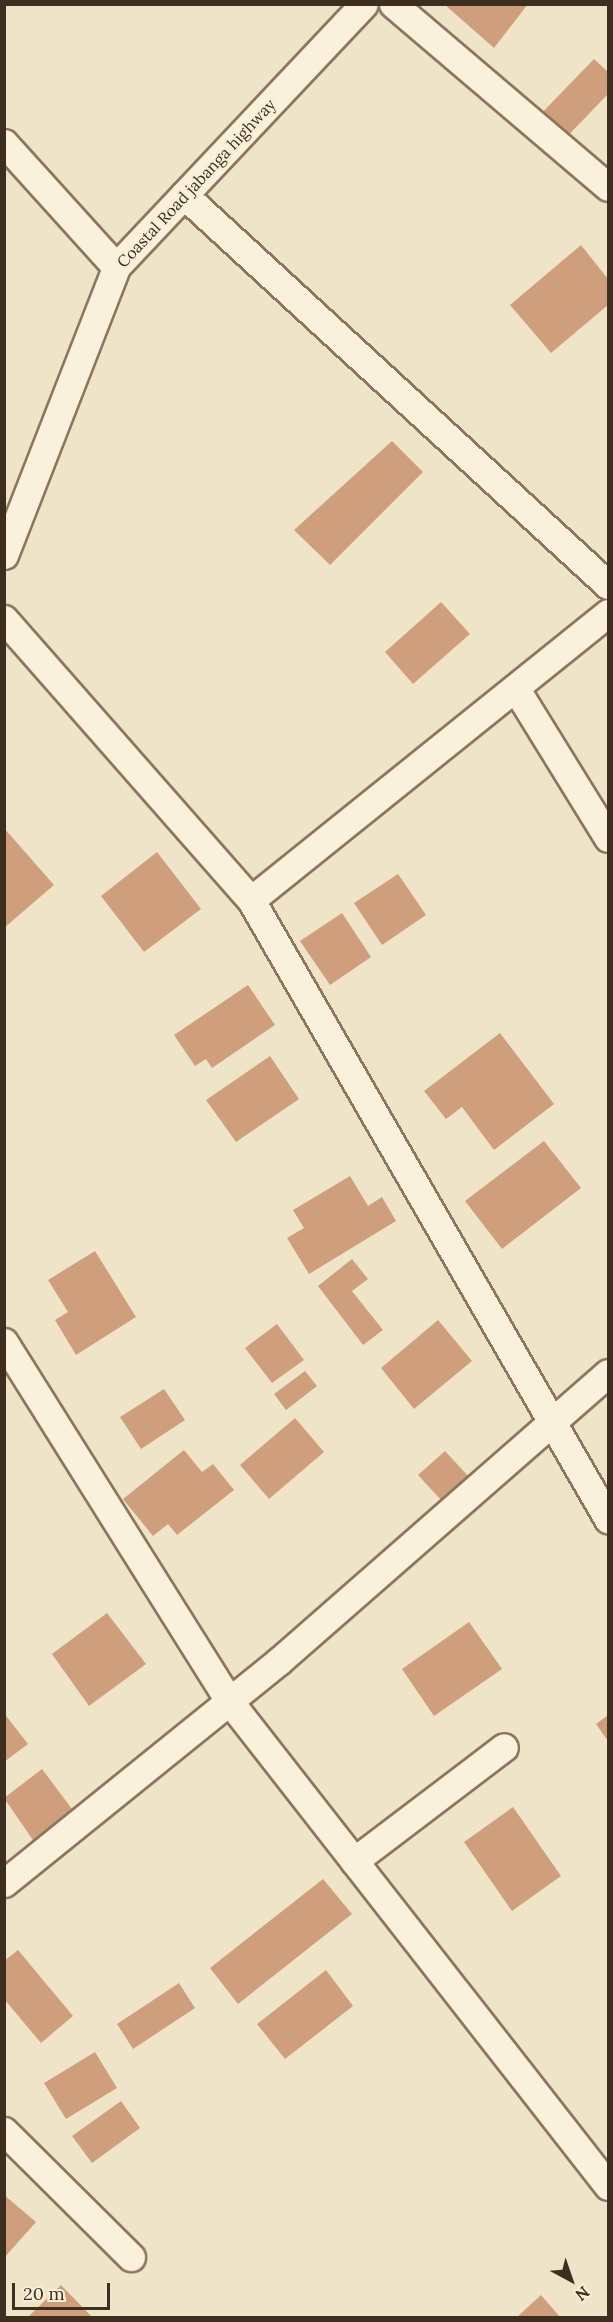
<!DOCTYPE html>
<html>
<head>
<meta charset="utf-8">
<style>
	body { margin:0 }
	#map { position:relative; width:613px; height:2322px; overflow:hidden; background:#f0e4c8; font-family:Lora,serif }
	div>[style] { position:absolute }
	.building>* { inset:0; background:#cf9f7d }
	.roads { filter:drop-shadow(2px 0 #8d765c) drop-shadow(-2px 0 #8d765c) drop-shadow(0 2px #8d765c) drop-shadow(0 -2px #8d765c) }
	.street>* { height:27px; margin:-13.5px; padding:0 13.5px; transform-origin:13.5px; border-radius:13.5px; background:#faf1dc }
	span { translate:-50% -50%; white-space:nowrap; text-align:center; line-height:1.15; -webkit-text-stroke:4.5px #f7eed8; paint-order:stroke }
	.street-label { font-size:16px; color:#3d2e20 }
	.frame { position:absolute; inset:0; border:6px solid #3d2e20; pointer-events:none }
	.north { position:absolute; left:541px; top:2250px; width:60px; height:60px; -webkit-text-stroke:4px #f7eed8; paint-order:stroke; rotate:140deg; font-size:16px; font-weight:700; line-height:24px; text-align:center; color:#3d2e20 }
	.north::after { content:''; display:block; margin:auto; width:21px; height:27px; background:#3d2e20; clip-path:polygon(50% 0,100% 100%,50% 72%,0 100%) }
	.scale { position:absolute; left:12px; top:2283px; width:98px; height:27px; box-sizing:border-box; border:3px solid #3d2e20; border-top:0; padding-left:8px; font-size:18px; line-height:21px; white-space:nowrap; color:#3d2e20; -webkit-text-stroke:4px #f7eed8; paint-order:stroke }
</style>
</head>
<body>
<div id="map">
	<div class="building">
		<i style="clip-path:polygon(444px 4px,528px 4px,494px 48px)"></i>
		<i style="clip-path:polygon(594px 59px,608px 72px,608px 94px,559px 145px,534px 121px)"></i>
		<i style="clip-path:polygon(581px 245px,608px 279px,608px 305px,551px 353px,510px 305px)"></i>
		<i style="clip-path:polygon(392px 441px,423px 472px,330px 565px,294px 530px)"></i>
		<i style="clip-path:polygon(441px 602px,470px 634px,413px 684px,385px 652px)"></i>
		<i style="clip-path:polygon(4px 828px,54px 885px,4px 928px)"></i>
		<i style="clip-path:polygon(157px 852px,201px 909px,144px 952px,101px 896px)"></i>
		<i style="clip-path:polygon(398px 874px,426px 915px,382px 945px,354px 903px)"></i>
		<i style="clip-path:polygon(342px 913px,371px 957px,330px 985px,300px 941px)"></i>
		<i style="clip-path:polygon(248px 985px,275px 1025px,212px 1068px,206px 1059px,195px 1066px,174px 1035px)"></i>
		<i style="clip-path:polygon(500px 1033px,554px 1104px,494px 1150px,462px 1107px,446px 1119px,424px 1091px)"></i>
		<i style="clip-path:polygon(270px 1056px,299px 1099px,236px 1142px,206px 1100px)"></i>
		<i style="clip-path:polygon(544px 1141px,581px 1188px,502px 1249px,465px 1201px)"></i>
		<i style="clip-path:polygon(350px 1176px,368px 1206px,382px 1197px,396px 1221px,309px 1274px,287px 1238px,304px 1228px,293px 1210px)"></i>
		<i style="clip-path:polygon(95px 1251px,136px 1317px,76px 1355px,55px 1320px,68px 1312px,48px 1280px)"></i>
		<i style="clip-path:polygon(352px 1259px,368px 1279px,352px 1291px,383px 1330px,363px 1345px,318px 1286px)"></i>
		<i style="clip-path:polygon(438px 1320px,472px 1361px,414px 1409px,381px 1368px)"></i>
		<i style="clip-path:polygon(277px 1324px,304px 1360px,272px 1383px,245px 1348px)"></i>
		<i style="clip-path:polygon(305px 1371px,317px 1386px,286px 1410px,274px 1394px)"></i>
		<i style="clip-path:polygon(164px 1389px,185px 1420px,141px 1449px,120px 1417px)"></i>
		<i style="clip-path:polygon(295px 1418px,324px 1452px,269px 1499px,240px 1465px)"></i>
		<i style="clip-path:polygon(184px 1450px,202px 1472px,213px 1464px,234px 1490px,177px 1535px,168px 1524px,153px 1536px,123px 1499px)"></i>
		<i style="clip-path:polygon(445px 1451px,469px 1477px,442px 1501px,418px 1475px)"></i>
		<i style="clip-path:polygon(107px 1613px,146px 1664px,89px 1706px,52px 1654px)"></i>
		<i style="clip-path:polygon(469px 1622px,502px 1669px,434px 1716px,402px 1669px)"></i>
		<i style="clip-path:polygon(4px 1713px,28px 1744px,4px 1762px)"></i>
		<i style="clip-path:polygon(608px 1715px,608px 1741px,596px 1724px)"></i>
		<i style="clip-path:polygon(42px 1769px,75px 1813px,35px 1843px,4px 1798px)"></i>
		<i style="clip-path:polygon(513px 1807px,561px 1876px,512px 1911px,464px 1842px)"></i>
		<i style="clip-path:polygon(323px 1879px,352px 1914px,238px 2004px,210px 1968px)"></i>
		<i style="clip-path:polygon(18px 1950px,73px 2016px,41px 2043px,4px 1999px,4px 1961px)"></i>
		<i style="clip-path:polygon(326px 1970px,353px 2006px,285px 2059px,257px 2024px)"></i>
		<i style="clip-path:polygon(179px 1983px,195px 2008px,133px 2049px,117px 2024px)"></i>
		<i style="clip-path:polygon(95px 2052px,117px 2088px,66px 2119px,44px 2083px)"></i>
		<i style="clip-path:polygon(121px 2101px,140px 2128px,92px 2163px,72px 2136px)"></i>
		<i style="clip-path:polygon(4px 2195px,36px 2222px,4px 2258px)"></i>
		<i style="clip-path:polygon(61px 2285px,93px 2318px,27px 2318px)"></i>
		<i style="clip-path:polygon(541px 2295px,561px 2318px,516px 2318px)"></i>
	</div>
	<div class="roads">
		<div class="street">
			<i style="left:393px;top:4px;width:282px;rotate:40.4deg"></i>
			<i style="left:4px;top:143px;width:167px;rotate:47.9deg"></i>
			<i style="left:184px;top:195px;width:576px;rotate:42.61deg"></i>
			<i style="left:4px;top:555px;width:309px;rotate:-68.7deg"></i>
			<i style="left:116px;top:267px;width:361px;rotate:-46.7deg"></i>
			<i style="left:4px;top:619px;width:374px;rotate:48.7deg"></i>
			<i style="left:251px;top:900px;width:715px;rotate:60.03deg"></i>
			<i style="left:516px;top:689px;width:175px;rotate:58.3deg"></i>
			<i style="left:251px;top:900px;width:458px;rotate:-38.8deg"></i>
			<i style="left:4px;top:1342px;width:425px;rotate:57.9deg"></i>
			<i style="left:230px;top:1702px;width:614px;rotate:52.01deg"></i>
			<i style="left:354px;top:1861px;width:188px;rotate:-37.2deg"></i>
			<i style="left:4px;top:1883px;width:353px;rotate:-38.9deg"></i>
			<i style="left:279px;top:1661px;width:437px;rotate:-41.2deg"></i>
			<i style="left:4px;top:2131px;width:179px;rotate:44.8deg"></i>
		</div>
	</div>
	<div class="street-label">
		<span style="left:196px;top:183px;rotate:-47deg">Coastal Road jabanga highway</span>
	</div>
	<div class="frame"></div>
	<div class="north">N</div>
	<div class="scale">20 m</div>
</div>
</body>
</html>
